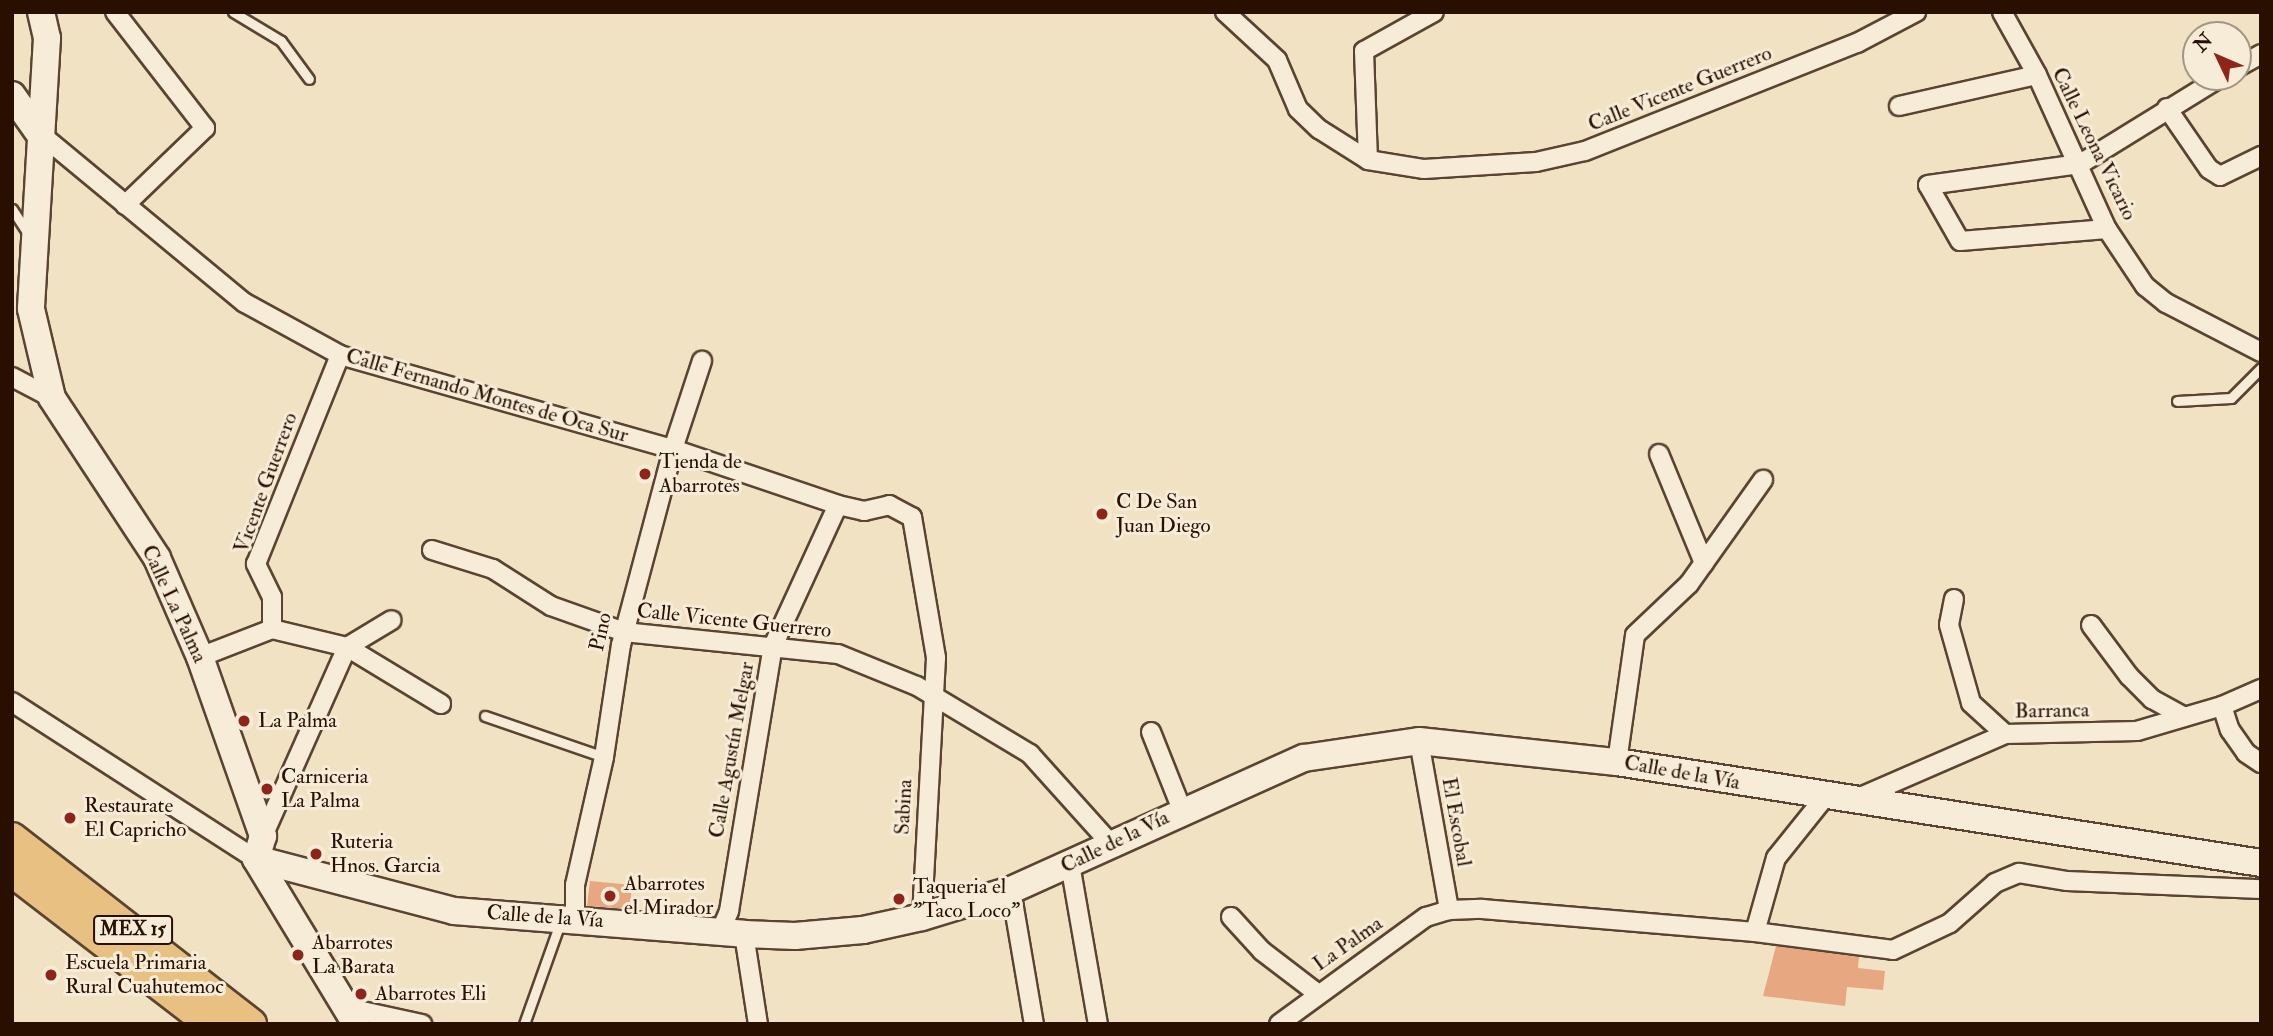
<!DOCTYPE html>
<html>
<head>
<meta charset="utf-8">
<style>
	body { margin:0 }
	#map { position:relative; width:2273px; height:1036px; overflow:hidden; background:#f1e2c3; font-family:"IM FELL Double Pica",serif }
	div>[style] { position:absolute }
	.building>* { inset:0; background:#e7a781 }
	.roads { filter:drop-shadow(2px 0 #5a4431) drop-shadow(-2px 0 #5a4431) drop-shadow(0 2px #5a4431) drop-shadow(0 -2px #5a4431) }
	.lane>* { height:9px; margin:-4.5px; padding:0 4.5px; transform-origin:4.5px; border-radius:4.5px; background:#f6ecd8 }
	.street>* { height:18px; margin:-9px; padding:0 9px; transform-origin:9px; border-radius:9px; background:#f6ecd8 }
	.secondary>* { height:26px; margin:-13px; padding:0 13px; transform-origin:13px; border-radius:13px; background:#f6ecd8 }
	.primary>* { height:30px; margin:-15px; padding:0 15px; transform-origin:15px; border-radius:15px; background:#e8c182 }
	.dots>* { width:19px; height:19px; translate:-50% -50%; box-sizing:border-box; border:4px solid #f6ecd8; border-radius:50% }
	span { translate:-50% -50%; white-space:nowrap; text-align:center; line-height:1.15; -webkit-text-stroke:6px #f6ecd8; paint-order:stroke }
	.shield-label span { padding:2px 5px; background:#f6ecd8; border:2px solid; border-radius:5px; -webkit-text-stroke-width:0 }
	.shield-label { font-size:19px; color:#280f00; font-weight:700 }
	.street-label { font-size:21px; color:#280f00 }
	.poi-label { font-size:21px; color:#280f00 }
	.left { translate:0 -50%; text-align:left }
	.frame { position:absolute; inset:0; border:14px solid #280f00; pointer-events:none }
	.north { position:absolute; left:2182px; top:21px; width:70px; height:70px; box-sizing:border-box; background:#f6ecd8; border:2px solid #a49482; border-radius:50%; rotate:314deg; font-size:19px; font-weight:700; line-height:28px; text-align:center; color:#280f00 }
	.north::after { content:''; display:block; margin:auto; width:24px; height:32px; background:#8f2418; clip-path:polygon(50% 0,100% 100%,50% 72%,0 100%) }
</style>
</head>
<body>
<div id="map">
	<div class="building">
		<i style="clip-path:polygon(590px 881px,632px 885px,630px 909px,587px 906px)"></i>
		<i style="clip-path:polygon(1776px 946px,1859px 957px,1858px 968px,1885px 971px,1883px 990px,1847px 987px,1845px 1006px,1763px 996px)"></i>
	</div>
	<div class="roads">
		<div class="lane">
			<i style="left:233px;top:12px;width:56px;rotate:31.1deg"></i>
			<i style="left:281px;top:41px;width:47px;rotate:53.6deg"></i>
			<i style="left:12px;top:209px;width:30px;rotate:57deg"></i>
			<i style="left:2177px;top:401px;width:54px;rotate:-3.2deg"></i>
			<i style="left:2231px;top:398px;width:42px;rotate:-45deg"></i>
			<i style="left:485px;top:716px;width:126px;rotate:19deg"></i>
			<i style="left:524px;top:1024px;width:107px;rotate:-70.4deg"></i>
		</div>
		<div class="street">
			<i style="left:115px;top:12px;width:147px;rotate:52.2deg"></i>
			<i style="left:205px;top:128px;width:111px;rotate:136.1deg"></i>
			<i style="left:1225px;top:12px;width:71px;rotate:42.7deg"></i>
			<i style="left:1277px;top:60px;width:53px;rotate:66.8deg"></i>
			<i style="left:1298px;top:109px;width:29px;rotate:44deg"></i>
			<i style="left:1319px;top:129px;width:58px;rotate:32.3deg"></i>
			<i style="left:1368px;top:160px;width:57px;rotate:9.1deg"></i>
			<i style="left:1424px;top:169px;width:112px;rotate:-3.6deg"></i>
			<i style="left:1536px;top:162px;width:50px;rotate:-12.7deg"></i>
			<i style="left:1585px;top:151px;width:293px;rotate:-21.7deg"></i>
			<i style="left:1857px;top:43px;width:67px;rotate:-27.7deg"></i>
			<i style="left:2002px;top:12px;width:72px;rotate:60.9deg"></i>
			<i style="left:2037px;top:75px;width:169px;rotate:65.6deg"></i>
			<i style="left:2107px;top:229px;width:69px;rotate:56.3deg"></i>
			<i style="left:2145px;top:286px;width:27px;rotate:39deg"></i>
			<i style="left:2166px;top:303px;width:107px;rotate:27.3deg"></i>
			<i style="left:2238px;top:67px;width:26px;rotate:-29deg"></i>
			<i style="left:1899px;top:106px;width:141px;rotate:-12.7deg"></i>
			<i style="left:2167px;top:108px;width:74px;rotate:55.5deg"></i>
			<i style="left:2209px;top:169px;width:13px;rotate:32deg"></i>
			<i style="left:2220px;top:176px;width:46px;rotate:-26deg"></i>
			<i style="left:38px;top:132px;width:268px;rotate:39.6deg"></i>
			<i style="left:245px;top:303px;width:108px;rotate:28.7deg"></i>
			<i style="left:340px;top:355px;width:346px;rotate:15.8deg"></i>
			<i style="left:673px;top:449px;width:174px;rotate:18.7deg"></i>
			<i style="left:838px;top:505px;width:27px;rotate:13deg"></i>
			<i style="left:864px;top:511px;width:26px;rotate:-13deg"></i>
			<i style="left:889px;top:505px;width:26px;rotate:28deg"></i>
			<i style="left:912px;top:517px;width:143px;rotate:80.3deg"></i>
			<i style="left:936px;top:658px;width:259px;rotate:93.1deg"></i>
			<i style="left:1368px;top:160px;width:109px;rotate:-92.1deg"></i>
			<i style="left:1364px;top:51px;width:80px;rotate:-29.1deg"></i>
			<i style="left:2107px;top:229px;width:147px;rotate:175.3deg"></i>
			<i style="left:1960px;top:241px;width:64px;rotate:-119.7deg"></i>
			<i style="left:1928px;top:185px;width:153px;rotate:-7.9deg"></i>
			<i style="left:2080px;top:164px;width:166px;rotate:-31.7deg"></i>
			<i style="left:12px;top:377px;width:45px;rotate:27.7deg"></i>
			<i style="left:1659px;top:454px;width:118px;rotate:67.6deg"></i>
			<i style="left:432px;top:550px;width:64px;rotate:17.3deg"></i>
			<i style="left:493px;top:569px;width:69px;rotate:32.5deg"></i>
			<i style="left:551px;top:606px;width:77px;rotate:19.6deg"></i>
			<i style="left:624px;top:632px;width:215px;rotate:5.9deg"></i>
			<i style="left:838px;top:654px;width:85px;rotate:22.1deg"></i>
			<i style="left:917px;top:686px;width:132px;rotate:31deg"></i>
			<i style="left:1030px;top:754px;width:120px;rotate:48deg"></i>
			<i style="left:1954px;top:599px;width:26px;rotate:101deg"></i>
			<i style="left:1949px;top:625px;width:81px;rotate:74.2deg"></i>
			<i style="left:1971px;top:703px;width:46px;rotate:42.4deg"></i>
			<i style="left:2091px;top:625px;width:64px;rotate:53.3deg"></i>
			<i style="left:2129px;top:676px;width:33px;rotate:45deg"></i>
			<i style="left:2152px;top:699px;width:37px;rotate:29deg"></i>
			<i style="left:272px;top:629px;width:32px;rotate:-90deg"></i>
			<i style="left:272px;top:597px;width:37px;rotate:-116deg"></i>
			<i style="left:256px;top:564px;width:225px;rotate:-68.1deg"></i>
			<i style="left:200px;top:657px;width:77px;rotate:-21.3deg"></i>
			<i style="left:272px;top:629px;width:77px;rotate:13.5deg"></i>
			<i style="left:347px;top:647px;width:110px;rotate:31.2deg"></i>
			<i style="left:12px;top:702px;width:290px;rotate:32.8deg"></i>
			<i style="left:2222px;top:706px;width:25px;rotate:72deg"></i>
			<i style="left:2230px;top:730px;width:28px;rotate:55deg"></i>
			<i style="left:2246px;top:753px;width:18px;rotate:34deg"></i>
			<i style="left:1151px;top:732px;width:84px;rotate:68.3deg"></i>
			<i style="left:1419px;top:741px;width:172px;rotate:79.9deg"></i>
			<i style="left:1617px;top:762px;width:128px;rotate:-81.9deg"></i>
			<i style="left:1635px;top:635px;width:74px;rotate:-43.4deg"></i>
			<i style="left:1689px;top:584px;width:128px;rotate:-54.6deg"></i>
			<i style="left:1858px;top:798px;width:160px;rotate:-23.5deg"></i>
			<i style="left:2005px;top:734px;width:132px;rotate:-1.3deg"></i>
			<i style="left:2137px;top:731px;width:89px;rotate:-16.4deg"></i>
			<i style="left:2222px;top:706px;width:43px;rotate:-23.6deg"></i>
			<i style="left:263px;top:836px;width:207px;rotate:-66deg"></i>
			<i style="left:347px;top:647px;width:52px;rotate:-31deg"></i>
			<i style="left:1070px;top:864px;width:162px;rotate:80.1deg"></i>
			<i style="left:1011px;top:890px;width:136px;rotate:80.3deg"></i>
			<i style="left:1231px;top:917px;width:46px;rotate:47.6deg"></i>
			<i style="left:1262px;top:951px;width:69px;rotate:37.4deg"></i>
			<i style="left:575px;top:919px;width:34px;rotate:-90deg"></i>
			<i style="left:575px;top:885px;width:131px;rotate:-77.2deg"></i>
			<i style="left:604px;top:757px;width:113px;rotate:-81.4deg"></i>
			<i style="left:621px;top:645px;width:203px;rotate:-75.1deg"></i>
			<i style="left:673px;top:449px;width:93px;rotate:-71.8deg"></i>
			<i style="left:721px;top:930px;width:21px;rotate:-67deg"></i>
			<i style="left:729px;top:911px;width:269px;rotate:-80.6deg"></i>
			<i style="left:773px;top:646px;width:155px;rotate:-65.3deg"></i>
			<i style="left:1755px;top:932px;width:77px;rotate:-74.2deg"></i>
			<i style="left:1776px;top:858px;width:78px;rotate:-51.2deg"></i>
			<i style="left:744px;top:934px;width:91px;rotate:81.2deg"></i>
			<i style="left:348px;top:1008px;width:76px;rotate:12.2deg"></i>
			<i style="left:1279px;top:1024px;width:182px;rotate:-36.1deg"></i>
			<i style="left:1426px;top:917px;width:24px;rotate:-17deg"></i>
			<i style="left:1449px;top:910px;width:33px;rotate:-2deg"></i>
			<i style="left:1482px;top:909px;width:274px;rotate:4.8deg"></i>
			<i style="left:1755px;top:932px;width:139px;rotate:7.4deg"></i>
			<i style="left:1893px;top:950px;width:63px;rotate:-25.3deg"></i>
			<i style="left:1950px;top:923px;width:60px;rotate:-41.6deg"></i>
			<i style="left:1995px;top:883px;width:26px;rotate:-23deg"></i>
			<i style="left:2019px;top:873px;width:49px;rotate:9.5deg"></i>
			<i style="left:2067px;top:881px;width:194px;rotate:2.4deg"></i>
		</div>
		<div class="secondary">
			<i style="left:41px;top:12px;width:27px;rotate:77deg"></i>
			<i style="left:47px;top:38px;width:271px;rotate:93.4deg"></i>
			<i style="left:31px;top:309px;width:91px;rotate:76.7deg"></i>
			<i style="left:52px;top:398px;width:191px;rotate:56.7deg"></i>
			<i style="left:157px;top:558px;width:108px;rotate:66.5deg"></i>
			<i style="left:200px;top:657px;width:190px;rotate:70.6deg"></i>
			<i style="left:263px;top:836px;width:24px;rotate:107deg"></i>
			<i style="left:12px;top:95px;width:45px;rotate:54.9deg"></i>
			<i style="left:256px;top:859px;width:205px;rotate:14.7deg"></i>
			<i style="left:454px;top:911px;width:291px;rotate:4.5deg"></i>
			<i style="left:744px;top:934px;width:51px;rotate:2.2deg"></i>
			<i style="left:795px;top:936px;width:68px;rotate:-5deg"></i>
			<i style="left:863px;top:930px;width:60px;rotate:-12.4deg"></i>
			<i style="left:922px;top:917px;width:93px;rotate:-16.9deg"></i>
			<i style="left:1011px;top:890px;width:321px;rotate:-24.3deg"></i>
			<i style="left:1304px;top:758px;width:116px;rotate:-8.4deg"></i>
			<i style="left:1419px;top:741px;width:199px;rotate:6.1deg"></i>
			<i style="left:1617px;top:762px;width:652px;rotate:8.91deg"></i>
			<i style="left:256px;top:859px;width:193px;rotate:58.8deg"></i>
		</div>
		<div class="primary">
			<i style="left:12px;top:838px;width:303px;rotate:37.9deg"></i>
			<i style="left:12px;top:871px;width:251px;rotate:37.6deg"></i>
		</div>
	</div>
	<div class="dots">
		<i style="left:645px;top:474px;background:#8f2418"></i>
		<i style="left:1102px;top:514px;background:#8f2418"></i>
		<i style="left:244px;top:721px;background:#8f2418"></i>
		<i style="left:267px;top:789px;background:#8f2418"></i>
		<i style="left:70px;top:818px;background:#8f2418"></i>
		<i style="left:316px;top:854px;background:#8f2418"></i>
		<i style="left:610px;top:896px;background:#8f2418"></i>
		<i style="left:899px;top:899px;background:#8f2418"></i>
		<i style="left:298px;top:955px;background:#8f2418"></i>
		<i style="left:51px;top:975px;background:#8f2418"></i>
		<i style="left:361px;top:994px;background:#8f2418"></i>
	</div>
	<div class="shield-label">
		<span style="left:133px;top:930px">MEX 15</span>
	</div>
	<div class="street-label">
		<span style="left:1680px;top:89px;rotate:-22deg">Calle Vicente Guerrero</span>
		<span style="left:2094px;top:144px;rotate:64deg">Calle Leona Vicario</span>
		<span style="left:487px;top:396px;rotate:16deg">Calle Fernando Montes de Oca Sur</span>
		<span style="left:266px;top:483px;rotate:-70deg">Vicente Guerrero</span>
		<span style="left:174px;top:604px;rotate:65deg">Calle La Palma</span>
		<span style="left:734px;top:621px;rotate:6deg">Calle Vicente Guerrero</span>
		<span style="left:601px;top:632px;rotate:-77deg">Pino</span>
		<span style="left:2052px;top:711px;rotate:-1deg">Barranca</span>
		<span style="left:732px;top:750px;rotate:-80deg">Calle Agustín Melgar</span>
		<span style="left:1682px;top:773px;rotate:10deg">Calle de la Vía</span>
		<span style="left:904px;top:807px;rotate:-87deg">Sabina</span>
		<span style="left:1456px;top:822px;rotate:80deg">El Escobal</span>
		<span style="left:1115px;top:842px;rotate:-26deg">Calle de la Vía</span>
		<span style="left:545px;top:917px;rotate:4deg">Calle de la Vía</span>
		<span style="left:1348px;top:944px;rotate:-35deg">La Palma</span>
	</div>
	<div class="poi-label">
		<span class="left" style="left:659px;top:474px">Tienda de<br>Abarrotes</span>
		<span class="left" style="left:1116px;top:514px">C De San<br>Juan Diego</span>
		<span class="left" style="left:258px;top:721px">La Palma</span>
		<span class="left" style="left:281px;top:789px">Carniceria<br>La Palma</span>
		<span class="left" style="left:84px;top:818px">Restaurate<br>El Capricho</span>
		<span class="left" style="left:330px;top:854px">Ruteria<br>Hnos. Garcia</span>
		<span class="left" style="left:624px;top:896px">Abarrotes<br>el Mirador</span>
		<span class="left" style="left:913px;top:899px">Taqueria el<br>"Taco Loco"</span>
		<span class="left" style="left:312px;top:955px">Abarrotes<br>La Barata</span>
		<span class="left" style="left:65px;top:975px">Escuela Primaria<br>Rural Cuahutemoc</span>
		<span class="left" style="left:375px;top:994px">Abarrotes Eli</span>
	</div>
	<div class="frame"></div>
	<div class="north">N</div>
</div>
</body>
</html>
